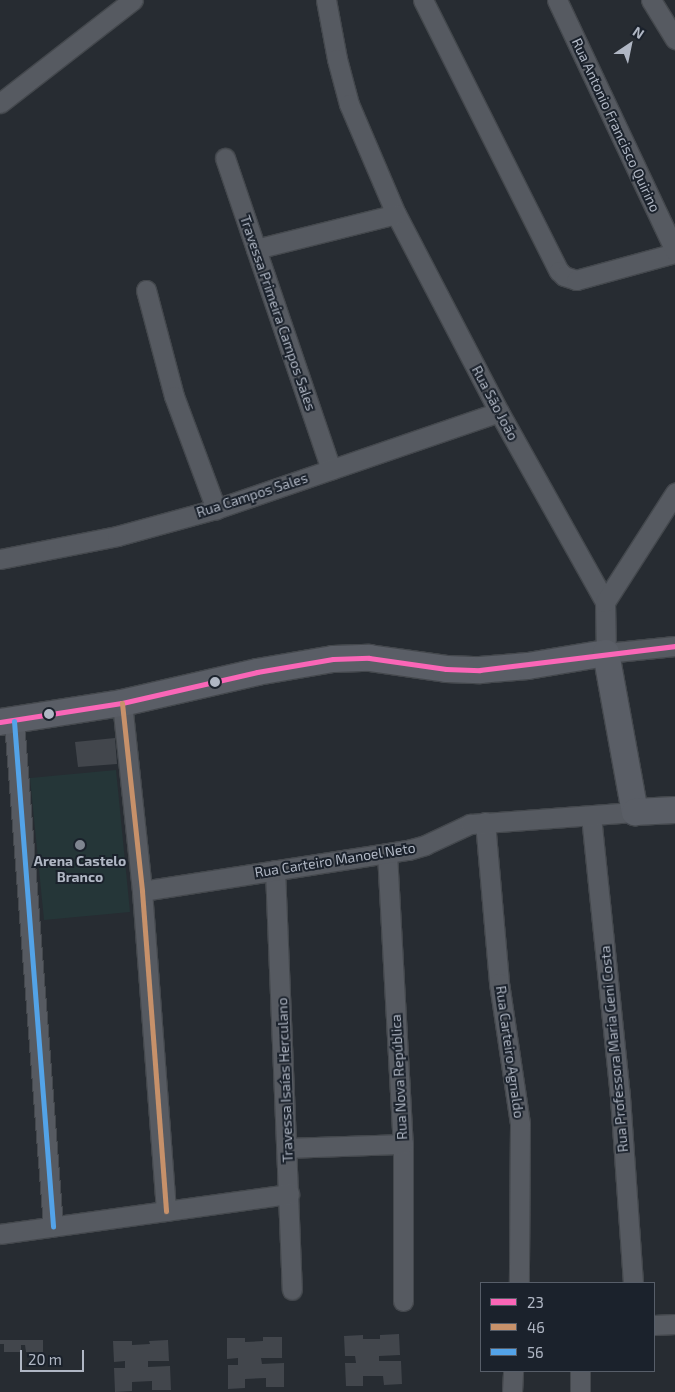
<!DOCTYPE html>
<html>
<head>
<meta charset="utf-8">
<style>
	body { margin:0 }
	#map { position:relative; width:675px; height:1392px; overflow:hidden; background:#272c32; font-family:"Exo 2",sans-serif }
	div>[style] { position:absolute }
	.green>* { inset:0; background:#253638 }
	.building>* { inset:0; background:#42464c }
	.roads { filter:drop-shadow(1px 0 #44484d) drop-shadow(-1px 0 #44484d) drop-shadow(0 1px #44484d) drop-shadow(0 -1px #44484d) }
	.street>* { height:19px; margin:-9.5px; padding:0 9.5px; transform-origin:9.5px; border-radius:9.5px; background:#565a61 }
	.secondary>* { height:26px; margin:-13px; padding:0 13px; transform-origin:13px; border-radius:13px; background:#5a5e66 }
	.bus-1>* { height:5px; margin:-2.5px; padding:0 2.5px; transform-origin:2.5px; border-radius:2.5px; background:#fa66b7 }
	.bus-2>* { height:5px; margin:-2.5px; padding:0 2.5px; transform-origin:2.5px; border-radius:2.5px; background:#c7916a }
	.bus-3>* { height:5px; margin:-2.5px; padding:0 2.5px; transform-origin:2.5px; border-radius:2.5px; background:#53a3e8 }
	.dots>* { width:14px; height:14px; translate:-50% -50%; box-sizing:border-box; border:2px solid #1b222c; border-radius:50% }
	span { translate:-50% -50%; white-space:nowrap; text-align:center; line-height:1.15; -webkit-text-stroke:4px #1b222c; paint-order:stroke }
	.street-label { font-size:14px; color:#b0b7c4 }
	.poi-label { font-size:14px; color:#b0b7c4; font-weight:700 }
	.legend { position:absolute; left:480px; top:1282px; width:175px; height:90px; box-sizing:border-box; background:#1b222c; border:1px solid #575e69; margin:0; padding:6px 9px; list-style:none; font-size:15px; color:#b0b7c4 }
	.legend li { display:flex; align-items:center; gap:10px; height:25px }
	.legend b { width:25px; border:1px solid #575e69 }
	.north { position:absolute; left:605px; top:20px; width:50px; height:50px; -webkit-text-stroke:4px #1b222c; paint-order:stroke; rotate:34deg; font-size:14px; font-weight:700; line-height:20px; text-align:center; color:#b0b7c4 }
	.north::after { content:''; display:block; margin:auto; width:18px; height:22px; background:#b0b7c4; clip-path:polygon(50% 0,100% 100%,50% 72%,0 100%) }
	.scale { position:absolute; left:20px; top:1350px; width:64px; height:22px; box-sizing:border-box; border:2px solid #b0b7c4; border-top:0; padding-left:6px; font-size:15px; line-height:18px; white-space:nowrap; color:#b0b7c4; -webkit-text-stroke:4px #1b222c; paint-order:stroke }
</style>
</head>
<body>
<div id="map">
	<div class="green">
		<i style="clip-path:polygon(116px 770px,130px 912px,44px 920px,30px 778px)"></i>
	</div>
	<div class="building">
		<i style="clip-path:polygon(115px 738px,117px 764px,78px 767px,75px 742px)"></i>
		<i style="clip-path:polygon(399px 1334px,400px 1355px,379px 1356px,379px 1361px,401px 1361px,402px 1384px,384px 1385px,383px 1376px,363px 1376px,363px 1386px,346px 1386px,345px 1363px,356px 1363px,355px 1356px,345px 1356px,344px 1336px,363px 1335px,363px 1339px,380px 1339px,380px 1335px)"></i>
		<i style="clip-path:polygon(263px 1337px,282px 1337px,282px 1358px,261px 1358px,262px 1364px,284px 1363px,284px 1387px,266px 1387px,266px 1378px,245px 1379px,245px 1388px,228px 1389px,228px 1365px,238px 1365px,238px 1358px,227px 1359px,227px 1338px,245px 1338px,245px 1342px,263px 1341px)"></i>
		<i style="clip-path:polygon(0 1340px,43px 1340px,43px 1352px,26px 1352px,25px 1345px,21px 1345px,21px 1352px,4px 1352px,4px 1344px,0 1344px)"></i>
		<i style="clip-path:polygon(168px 1340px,169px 1361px,148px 1361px,148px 1367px,170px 1366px,171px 1390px,152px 1390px,152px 1381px,132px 1382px,132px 1391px,115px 1392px,114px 1368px,125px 1368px,125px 1361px,114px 1362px,113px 1341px,132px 1341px,132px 1345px,150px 1344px,149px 1341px)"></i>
	</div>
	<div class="roads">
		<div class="street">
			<i style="left:326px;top:0;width:60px;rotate:79.4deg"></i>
			<i style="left:337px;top:59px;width:47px;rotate:75.1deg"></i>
			<i style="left:349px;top:104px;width:120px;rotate:66.9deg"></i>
			<i style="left:396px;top:214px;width:223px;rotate:62.5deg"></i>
			<i style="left:499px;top:412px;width:218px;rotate:60.8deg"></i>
			<i style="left:605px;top:602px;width:51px;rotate:88.9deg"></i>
			<i style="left:606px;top:653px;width:69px;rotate:-5.8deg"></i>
			<i style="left:423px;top:0;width:303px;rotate:63.4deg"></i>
			<i style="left:559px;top:271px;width:7px;rotate:45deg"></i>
			<i style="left:564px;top:276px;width:13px;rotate:18deg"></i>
			<i style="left:576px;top:280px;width:103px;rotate:-15.3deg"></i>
			<i style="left:557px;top:0;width:277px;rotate:64.8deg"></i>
			<i style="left:651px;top:0;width:46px;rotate:58.4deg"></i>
			<i style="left:0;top:103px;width:168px;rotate:-37.8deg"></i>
			<i style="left:225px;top:158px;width:329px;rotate:71.2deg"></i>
			<i style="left:256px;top:249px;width:144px;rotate:-14deg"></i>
			<i style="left:146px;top:290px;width:110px;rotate:75.2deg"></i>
			<i style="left:174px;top:396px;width:121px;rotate:69.6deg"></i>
			<i style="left:0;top:559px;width:119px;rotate:-11.1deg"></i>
			<i style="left:117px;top:536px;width:103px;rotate:-15.3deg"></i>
			<i style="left:216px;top:509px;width:299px;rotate:-18.9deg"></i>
			<i style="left:605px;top:602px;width:130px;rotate:-57.3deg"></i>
			<i style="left:122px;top:703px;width:189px;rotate:83.9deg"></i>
			<i style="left:142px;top:891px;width:321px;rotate:85.7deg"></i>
			<i style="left:14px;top:721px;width:507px;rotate:85.58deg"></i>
			<i style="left:591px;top:816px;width:282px;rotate:84.1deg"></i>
			<i style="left:620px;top:1097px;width:186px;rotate:86deg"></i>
			<i style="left:485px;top:822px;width:162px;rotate:85deg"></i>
			<i style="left:499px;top:983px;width:143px;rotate:81.5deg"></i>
			<i style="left:520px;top:1124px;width:159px;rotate:90.4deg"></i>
			<i style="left:387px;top:853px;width:291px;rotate:86.9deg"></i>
			<i style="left:403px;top:1144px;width:157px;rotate:90deg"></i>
			<i style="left:275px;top:870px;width:420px;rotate:87.7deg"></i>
			<i style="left:142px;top:891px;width:269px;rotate:-8.8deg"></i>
			<i style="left:408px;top:850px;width:18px;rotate:-16deg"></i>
			<i style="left:425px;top:845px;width:50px;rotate:-25deg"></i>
			<i style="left:470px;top:824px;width:165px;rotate:-4.2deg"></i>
			<i style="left:287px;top:1148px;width:116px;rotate:-2deg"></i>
			<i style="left:0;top:1234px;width:292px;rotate:-7.9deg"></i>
			<i style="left:654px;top:1325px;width:21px;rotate:-3deg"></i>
			<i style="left:512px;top:1392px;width:21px;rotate:-87deg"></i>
			<i style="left:580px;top:1392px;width:21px;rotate:-90deg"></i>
		</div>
		<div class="secondary">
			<i style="left:0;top:722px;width:123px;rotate:-8.9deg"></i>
			<i style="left:122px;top:703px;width:139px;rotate:-12.9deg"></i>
			<i style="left:257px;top:672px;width:77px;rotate:-9.7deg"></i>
			<i style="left:333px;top:659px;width:36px;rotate:-2deg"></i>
			<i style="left:369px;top:658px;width:78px;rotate:8.1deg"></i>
			<i style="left:446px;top:669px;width:34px;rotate:2deg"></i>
			<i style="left:480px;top:670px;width:48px;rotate:-4.8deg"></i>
			<i style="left:528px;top:666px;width:79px;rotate:-9.5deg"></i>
			<i style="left:606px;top:653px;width:162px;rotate:79.7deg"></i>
			<i style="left:635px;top:812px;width:40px;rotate:-2.9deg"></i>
		</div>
	</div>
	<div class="bus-1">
		<i style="left:0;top:722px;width:123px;rotate:-8.9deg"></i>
		<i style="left:122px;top:703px;width:139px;rotate:-12.9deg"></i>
		<i style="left:257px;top:672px;width:77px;rotate:-9.7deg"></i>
		<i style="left:333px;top:659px;width:36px;rotate:-2deg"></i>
		<i style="left:369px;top:658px;width:78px;rotate:8.1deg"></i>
		<i style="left:446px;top:669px;width:34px;rotate:2deg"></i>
		<i style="left:480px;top:670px;width:196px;rotate:-7deg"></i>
	</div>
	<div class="bus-2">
		<i style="left:122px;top:703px;width:189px;rotate:83.9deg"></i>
		<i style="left:142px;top:891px;width:321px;rotate:85.7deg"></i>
	</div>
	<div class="bus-3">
		<i style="left:14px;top:721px;width:507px;rotate:85.58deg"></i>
	</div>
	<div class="dots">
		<i style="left:215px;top:682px;background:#b0b7c4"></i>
		<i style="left:49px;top:714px;background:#b0b7c4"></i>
		<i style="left:80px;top:845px;background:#808691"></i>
	</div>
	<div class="street-label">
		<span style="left:616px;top:125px;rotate:65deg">Rua Antonio Francisco Quirino</span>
		<span style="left:278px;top:313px;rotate:71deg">Travessa Primeira Campos Sales</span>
		<span style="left:495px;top:403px;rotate:62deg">Rua São João</span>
		<span style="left:252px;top:495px;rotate:-18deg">Rua Campos Sales</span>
		<span style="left:335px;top:860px;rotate:-9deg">Rua Carteiro Manoel Neto</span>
		<span style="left:614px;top:1049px;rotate:-95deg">Rua Professora Maria Geni Costa</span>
		<span style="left:510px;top:1052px;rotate:82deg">Rua Carteiro Agnaldo</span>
		<span style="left:399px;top:1077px;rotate:-93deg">Rua Nova República</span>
		<span style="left:285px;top:1080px;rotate:-92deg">Travessa Isaías Herculano</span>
	</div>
	<div class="poi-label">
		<span style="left:80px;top:869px">Arena Castelo<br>Branco</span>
	</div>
	<ul class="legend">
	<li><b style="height:6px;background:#fa66b7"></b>23</li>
	<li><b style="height:6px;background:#c7916a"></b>46</li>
	<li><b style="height:6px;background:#53a3e8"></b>56</li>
	</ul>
	<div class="north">N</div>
	<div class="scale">20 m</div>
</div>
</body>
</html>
